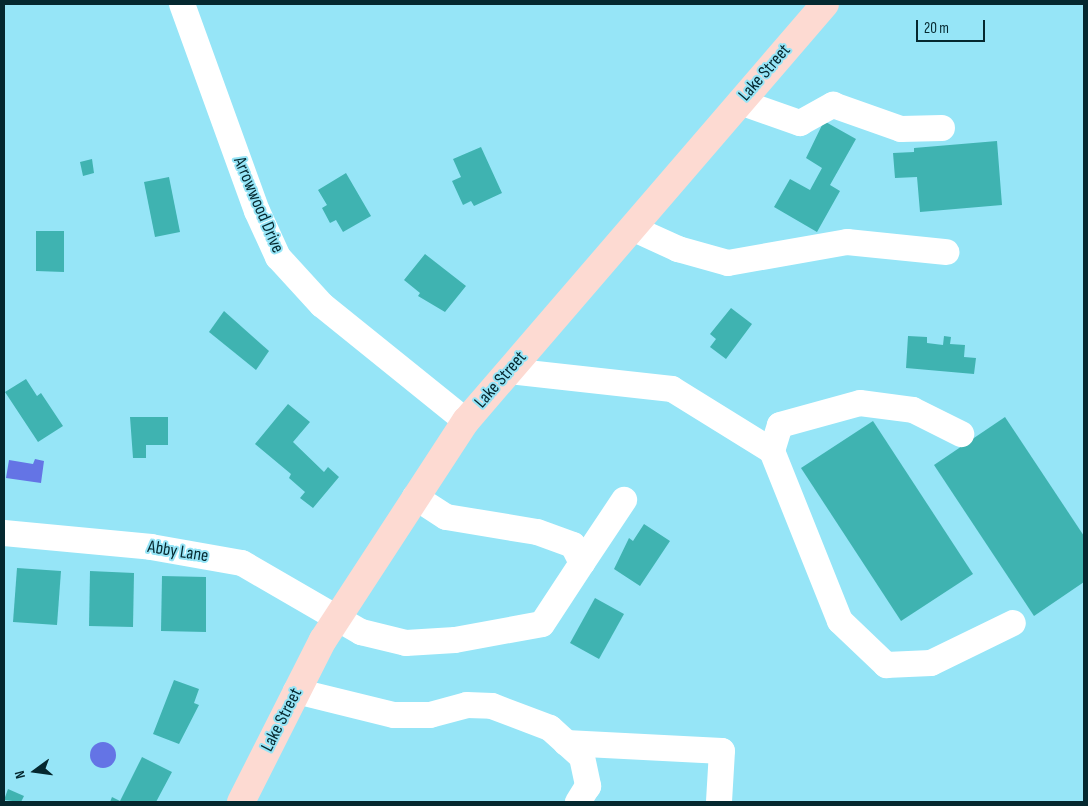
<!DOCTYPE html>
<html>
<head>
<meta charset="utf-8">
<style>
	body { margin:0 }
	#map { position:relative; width:1088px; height:806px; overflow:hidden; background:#96e5f7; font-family:"Sofia Sans Condensed",sans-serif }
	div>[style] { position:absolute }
	.water>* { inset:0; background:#6474e5 }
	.round { border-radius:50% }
	.building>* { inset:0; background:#3fb3b1 }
	.minor>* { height:26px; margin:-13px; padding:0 13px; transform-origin:13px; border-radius:13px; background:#fff }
	.major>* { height:28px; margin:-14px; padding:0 14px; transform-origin:14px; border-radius:14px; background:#fddad2 }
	span { translate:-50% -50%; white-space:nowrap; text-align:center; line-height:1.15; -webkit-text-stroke:4px #96e5f7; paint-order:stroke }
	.street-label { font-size:18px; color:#05282f }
	.frame { position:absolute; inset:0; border:5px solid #05282f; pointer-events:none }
	.north { position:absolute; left:10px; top:746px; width:50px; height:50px; -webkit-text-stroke:4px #96e5f7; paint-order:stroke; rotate:256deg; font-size:14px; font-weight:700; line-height:20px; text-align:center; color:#05282f }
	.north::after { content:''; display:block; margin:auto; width:18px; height:22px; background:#05282f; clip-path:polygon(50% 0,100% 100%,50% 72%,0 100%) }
	.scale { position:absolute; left:916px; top:20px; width:69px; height:22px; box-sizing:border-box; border:2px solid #05282f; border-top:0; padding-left:6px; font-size:15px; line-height:18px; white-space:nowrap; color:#05282f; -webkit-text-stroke:4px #96e5f7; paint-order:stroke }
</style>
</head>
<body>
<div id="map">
	<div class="water">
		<i style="clip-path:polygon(35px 459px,44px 461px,41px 483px,6px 478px,9px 460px,33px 464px)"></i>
		<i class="round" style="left:90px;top:742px;width:26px;height:26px"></i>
	</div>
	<div class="building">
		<i style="clip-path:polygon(824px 121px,856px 139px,830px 185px,840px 191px,817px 232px,774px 207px,790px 179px,810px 190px,822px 168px,806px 158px)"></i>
		<i style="clip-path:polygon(997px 141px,1002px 205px,920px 212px,917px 177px,895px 178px,893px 153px,914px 152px,914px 148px)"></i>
		<i style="clip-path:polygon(481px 147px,502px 193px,474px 206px,471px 201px,463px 205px,452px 181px,461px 177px,453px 159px)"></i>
		<i style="clip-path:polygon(92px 159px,94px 173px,83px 176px,80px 162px)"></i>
		<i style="clip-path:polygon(346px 173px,371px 216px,343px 232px,336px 220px,330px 223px,322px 208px,327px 205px,318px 190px)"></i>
		<i style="clip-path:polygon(169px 177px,180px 232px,155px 237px,144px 182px)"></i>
		<i style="clip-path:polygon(36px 231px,64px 231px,64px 272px,36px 271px)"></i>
		<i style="clip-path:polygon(425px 254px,466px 286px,445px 312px,418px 296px,420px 293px,404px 280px)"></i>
		<i style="clip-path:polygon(731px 308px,752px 324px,726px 359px,710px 347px,716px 339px,710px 334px)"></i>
		<i style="clip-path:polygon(224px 311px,269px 351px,256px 370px,209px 332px)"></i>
		<i style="clip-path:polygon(908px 336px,927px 337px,927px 343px,943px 345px,944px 336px,951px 337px,950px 344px,965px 345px,964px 357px,976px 358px,974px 374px,906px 368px)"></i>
		<i style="clip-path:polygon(26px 379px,37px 396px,41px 393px,63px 426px,38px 442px,5px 392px)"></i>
		<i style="clip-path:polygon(288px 404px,310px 422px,293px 442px,324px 472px,328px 467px,339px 477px,313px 508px,300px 498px,305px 492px,289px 478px,291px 474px,255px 444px)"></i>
		<i style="clip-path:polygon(130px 417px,168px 417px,168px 445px,146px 445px,146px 458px,133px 458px)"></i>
		<i style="clip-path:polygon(1005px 417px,1084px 536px,1084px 582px,1034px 616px,934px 465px)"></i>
		<i style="clip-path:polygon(873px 421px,973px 574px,901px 621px,801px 468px)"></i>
		<i style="clip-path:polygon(644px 524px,670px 541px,640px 586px,614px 569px,629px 538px,633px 541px)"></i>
		<i style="clip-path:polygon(17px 568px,61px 571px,57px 625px,13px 622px)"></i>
		<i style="clip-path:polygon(90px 571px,134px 573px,133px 627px,89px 626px)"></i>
		<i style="clip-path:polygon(162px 576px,206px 577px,206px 632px,161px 631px)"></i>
		<i style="clip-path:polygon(595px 598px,624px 614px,599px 659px,570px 643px)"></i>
		<i style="clip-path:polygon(174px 680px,199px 689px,194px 703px,199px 705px,179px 744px,153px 734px)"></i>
		<i style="clip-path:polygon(142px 757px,172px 772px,156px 802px,110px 802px,112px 797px,120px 801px)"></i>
		<i style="clip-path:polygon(8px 789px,24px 796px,21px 802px,4px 800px)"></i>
	</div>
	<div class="minor">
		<i style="left:182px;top:4px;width:220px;rotate:70.1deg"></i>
		<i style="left:257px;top:211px;width:51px;rotate:65.5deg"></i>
		<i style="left:278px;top:257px;width:65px;rotate:47.5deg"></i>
		<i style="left:322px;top:305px;width:185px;rotate:38.9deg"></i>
		<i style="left:740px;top:102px;width:64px;rotate:19.3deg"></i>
		<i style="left:800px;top:123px;width:38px;rotate:-29deg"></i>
		<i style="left:833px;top:105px;width:72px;rotate:19.4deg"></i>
		<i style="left:901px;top:129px;width:41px;rotate:-1.4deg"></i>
		<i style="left:632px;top:228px;width:51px;rotate:24.5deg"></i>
		<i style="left:678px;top:249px;width:52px;rotate:15.6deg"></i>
		<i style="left:728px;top:263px;width:121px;rotate:-10deg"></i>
		<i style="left:847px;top:242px;width:100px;rotate:5.8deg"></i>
		<i style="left:509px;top:371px;width:164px;rotate:6.3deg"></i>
		<i style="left:672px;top:389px;width:118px;rotate:31.8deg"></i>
		<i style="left:772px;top:451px;width:183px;rotate:68.2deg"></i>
		<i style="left:840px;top:621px;width:64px;rotate:43.7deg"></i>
		<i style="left:886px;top:665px;width:45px;rotate:-2.5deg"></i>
		<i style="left:931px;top:663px;width:91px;rotate:-26deg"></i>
		<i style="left:772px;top:451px;width:27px;rotate:-73deg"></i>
		<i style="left:780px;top:425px;width:83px;rotate:-15.4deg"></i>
		<i style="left:860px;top:403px;width:53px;rotate:7.5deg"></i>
		<i style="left:913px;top:410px;width:54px;rotate:26.6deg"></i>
		<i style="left:4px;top:533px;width:148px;rotate:5.4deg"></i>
		<i style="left:151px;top:547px;width:92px;rotate:10deg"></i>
		<i style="left:242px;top:563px;width:138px;rotate:30.1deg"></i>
		<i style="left:361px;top:632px;width:46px;rotate:13.7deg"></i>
		<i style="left:406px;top:643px;width:49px;rotate:-3.5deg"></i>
		<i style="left:455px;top:640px;width:88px;rotate:-10.4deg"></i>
		<i style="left:542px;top:624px;width:73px;rotate:-56.7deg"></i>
		<i style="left:582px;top:563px;width:20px;rotate:-117deg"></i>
		<i style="left:573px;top:545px;width:38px;rotate:-160deg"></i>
		<i style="left:537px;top:532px;width:92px;rotate:-170.6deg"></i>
		<i style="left:446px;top:517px;width:37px;rotate:-147deg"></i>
		<i style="left:582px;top:563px;width:76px;rotate:-56.3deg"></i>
		<i style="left:296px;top:691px;width:101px;rotate:13.8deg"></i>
		<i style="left:394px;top:715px;width:36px"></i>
		<i style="left:430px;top:715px;width:38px;rotate:-15deg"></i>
		<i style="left:467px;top:705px;width:25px;rotate:2deg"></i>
		<i style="left:492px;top:706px;width:62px;rotate:20.8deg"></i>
		<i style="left:550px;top:728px;width:43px;rotate:42.2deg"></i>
		<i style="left:582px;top:757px;width:30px;rotate:78deg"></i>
		<i style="left:588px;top:786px;width:19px;rotate:122deg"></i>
		<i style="left:566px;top:743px;width:156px;rotate:2.9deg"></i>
		<i style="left:722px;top:751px;width:51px;rotate:93.4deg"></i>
	</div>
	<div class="major">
		<i style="left:241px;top:802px;width:182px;rotate:-63.2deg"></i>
		<i style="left:323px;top:640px;width:262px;rotate:-56.9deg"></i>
		<i style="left:466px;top:421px;width:550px;rotate:-49.27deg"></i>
	</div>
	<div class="street-label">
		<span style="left:765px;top:73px;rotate:-49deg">Lake Street</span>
		<span style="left:258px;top:205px;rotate:67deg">Arrowwood Drive</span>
		<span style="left:501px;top:380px;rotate:-49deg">Lake Street</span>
		<span style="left:178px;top:552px;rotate:9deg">Abby Lane</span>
		<span style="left:282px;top:720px;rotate:-63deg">Lake Street</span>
	</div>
	<div class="frame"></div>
	<div class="north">N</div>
	<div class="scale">20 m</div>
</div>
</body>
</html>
